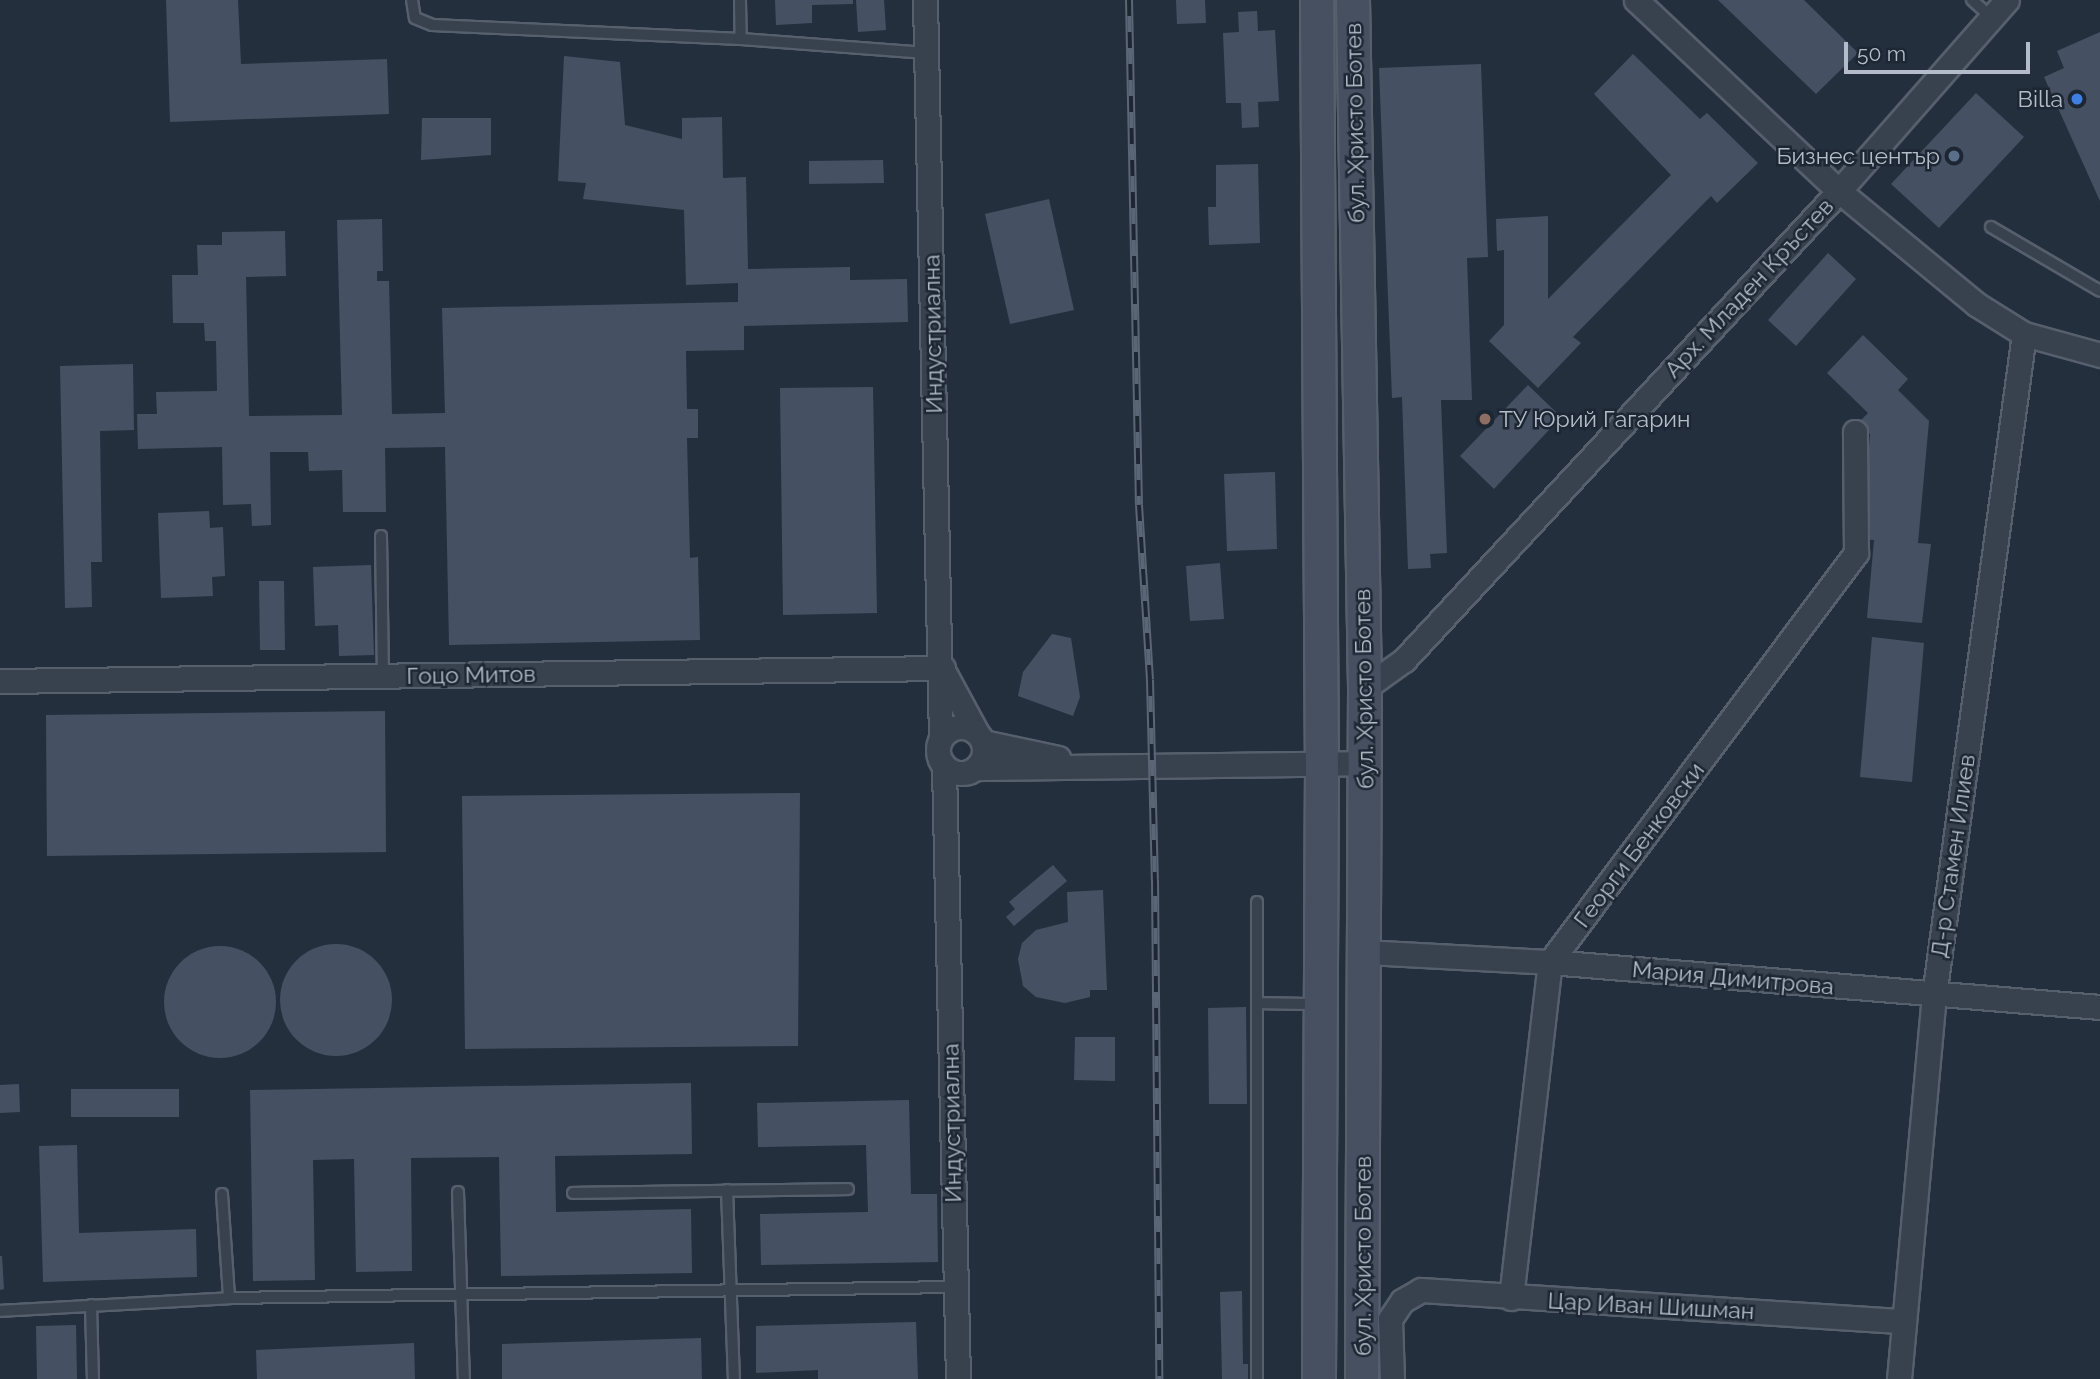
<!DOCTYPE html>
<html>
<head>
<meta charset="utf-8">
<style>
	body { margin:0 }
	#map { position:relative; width:2100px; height:1379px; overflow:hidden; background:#242f3e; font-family:Raleway,sans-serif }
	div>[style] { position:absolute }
	.building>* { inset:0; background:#455162 }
	.round { border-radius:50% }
	.roads { filter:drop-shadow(2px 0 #565f6c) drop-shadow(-2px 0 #565f6c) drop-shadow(0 2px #565f6c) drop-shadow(0 -2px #565f6c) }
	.lane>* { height:10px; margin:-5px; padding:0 5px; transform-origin:5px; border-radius:5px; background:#38414e }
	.street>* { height:23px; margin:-11.5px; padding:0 11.5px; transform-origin:11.5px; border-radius:11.5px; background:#38414e }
	.street>.ring { margin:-11.5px; padding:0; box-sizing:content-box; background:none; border:23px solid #38414e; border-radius:50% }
	.secondary>* { height:32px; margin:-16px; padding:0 16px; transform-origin:16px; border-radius:16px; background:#465061 }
	.rail>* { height:8px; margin-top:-4px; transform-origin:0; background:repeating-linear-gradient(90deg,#1d2633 0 16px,#5a6575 0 32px); box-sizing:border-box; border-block:2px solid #5a6575 }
	.dots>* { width:19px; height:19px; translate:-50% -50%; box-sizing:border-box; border:4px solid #1d2633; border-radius:50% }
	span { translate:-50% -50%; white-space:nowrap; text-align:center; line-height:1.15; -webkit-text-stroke:5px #1d2633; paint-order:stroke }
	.poi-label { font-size:23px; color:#b4bcc9 }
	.right { translate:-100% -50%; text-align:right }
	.left { translate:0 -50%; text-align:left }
	.street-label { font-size:23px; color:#b4bcc9 }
	.scale { position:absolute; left:1844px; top:42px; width:186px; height:32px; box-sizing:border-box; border:4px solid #b4bcc9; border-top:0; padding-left:9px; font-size:21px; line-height:24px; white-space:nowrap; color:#b4bcc9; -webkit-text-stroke:5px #1d2633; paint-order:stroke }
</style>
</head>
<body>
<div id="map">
	<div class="building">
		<i style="clip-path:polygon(166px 0,238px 0,241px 64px,387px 59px,389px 114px,170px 122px)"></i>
		<i style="clip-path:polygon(775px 0,853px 0,853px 4px,812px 5px,812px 23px,776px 25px)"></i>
		<i style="clip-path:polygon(856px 0,884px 0,886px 30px,858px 32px)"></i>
		<i style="clip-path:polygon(1176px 0,1205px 0,1206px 23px,1177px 24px)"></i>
		<i style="clip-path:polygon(1718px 0,1804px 0,1858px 53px,1816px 94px)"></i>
		<i style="clip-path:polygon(1257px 11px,1258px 31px,1275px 30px,1279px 101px,1258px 102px,1259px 127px,1242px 128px,1241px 103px,1226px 103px,1223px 33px,1239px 32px,1238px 12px)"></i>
		<i style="clip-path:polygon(2100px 32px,2100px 201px,2044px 77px,2064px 68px,2057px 51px)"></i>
		<i style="clip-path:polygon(1633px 54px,1700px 119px,1707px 113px,1758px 163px,1717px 203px,1711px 196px,1573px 337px,1581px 343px,1538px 388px,1489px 341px,1504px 325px,1504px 250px,1497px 251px,1496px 219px,1548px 216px,1548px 299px,1671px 175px,1594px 94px)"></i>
		<i style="clip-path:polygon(564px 56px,620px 62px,625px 125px,682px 139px,682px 118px,722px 117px,723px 178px,746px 177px,748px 269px,850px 267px,850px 280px,907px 279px,908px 322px,744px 326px,744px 350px,686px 351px,687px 409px,698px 409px,698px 438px,687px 438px,690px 558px,698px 557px,700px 640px,449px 645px,445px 447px,385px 448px,386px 512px,343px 512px,342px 470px,309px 471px,308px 452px,270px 452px,271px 525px,252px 526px,251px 504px,223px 505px,222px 447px,138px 449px,137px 414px,157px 414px,156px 392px,217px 391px,216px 341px,205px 341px,204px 323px,173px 323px,172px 275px,198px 275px,197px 245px,222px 245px,222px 232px,285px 231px,286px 276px,246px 277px,249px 416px,342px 415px,337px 220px,382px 219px,383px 271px,377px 271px,377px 281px,389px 281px,392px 414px,445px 413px,442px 308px,738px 302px,738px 283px,686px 285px,684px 210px,583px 199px,586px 183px,558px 181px)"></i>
		<i style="clip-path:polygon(1481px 64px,1488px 257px,1467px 258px,1472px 400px,1441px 400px,1447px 553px,1430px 554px,1431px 568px,1408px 569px,1402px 397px,1392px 398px,1379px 68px)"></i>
		<i style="clip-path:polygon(1976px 93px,2024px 137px,1939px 228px,1891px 184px)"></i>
		<i style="clip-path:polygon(422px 118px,491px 118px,491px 155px,421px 160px)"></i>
		<i style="clip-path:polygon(883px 160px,884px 183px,809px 184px,809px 161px)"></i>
		<i style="clip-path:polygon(1258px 164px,1260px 243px,1209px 245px,1208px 207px,1216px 207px,1216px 165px)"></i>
		<i style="clip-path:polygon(1049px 199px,1074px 310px,1010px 324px,985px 214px)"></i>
		<i style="clip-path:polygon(1828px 253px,1856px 279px,1796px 346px,1768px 320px)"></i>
		<i style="clip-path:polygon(1863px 335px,1908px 379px,1898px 390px,1929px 421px,1918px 543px,1931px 544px,1922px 623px,1867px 618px,1874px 540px,1861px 539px,1870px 434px,1858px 423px,1868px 413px,1827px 373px)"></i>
		<i style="clip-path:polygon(133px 364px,134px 430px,100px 431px,102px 562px,91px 562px,92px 607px,65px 608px,60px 366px)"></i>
		<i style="clip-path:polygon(1528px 385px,1561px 417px,1494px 489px,1460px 456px)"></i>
		<i style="clip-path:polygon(873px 387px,877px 613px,783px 615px,780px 388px)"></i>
		<i style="clip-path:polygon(1275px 472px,1277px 549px,1227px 551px,1224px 474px)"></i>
		<i style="clip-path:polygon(209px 511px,210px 528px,223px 527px,225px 576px,212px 577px,213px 596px,161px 598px,158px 513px)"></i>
		<i style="clip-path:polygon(1220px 563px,1224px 619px,1190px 621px,1186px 566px)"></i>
		<i style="clip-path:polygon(371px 565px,374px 655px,339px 656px,338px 625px,315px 626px,313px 567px)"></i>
		<i style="clip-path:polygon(259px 581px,284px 581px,285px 650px,260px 650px)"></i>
		<i style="clip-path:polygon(1052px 634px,1071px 638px,1080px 697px,1073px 716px,1018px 696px,1023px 672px)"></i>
		<i style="clip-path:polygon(1872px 637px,1924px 643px,1912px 782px,1860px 777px)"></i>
		<i style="clip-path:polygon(385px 711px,386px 852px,47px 856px,46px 715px)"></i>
		<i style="clip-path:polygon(800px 793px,798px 1046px,465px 1049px,462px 796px)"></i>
		<i style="clip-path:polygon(1053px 865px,1067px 881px,1014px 926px,1006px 917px,1015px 909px,1009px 902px)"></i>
		<i style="clip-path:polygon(1103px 890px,1107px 990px,1090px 990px,1090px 997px,1065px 1003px,1036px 997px,1023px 986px,1018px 959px,1022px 943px,1036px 930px,1068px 922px,1067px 892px)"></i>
		<i class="round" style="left:280px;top:944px;width:112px;height:112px"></i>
		<i class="round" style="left:164px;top:946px;width:112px;height:112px"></i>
		<i style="clip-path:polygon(1246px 1007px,1247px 1104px,1209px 1104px,1208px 1008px)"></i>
		<i style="clip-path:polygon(1075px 1037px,1115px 1037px,1115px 1081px,1074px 1080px)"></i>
		<i style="clip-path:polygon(691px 1083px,692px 1154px,555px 1156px,556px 1212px,691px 1209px,692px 1273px,501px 1276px,499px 1157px,411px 1158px,412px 1271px,356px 1272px,354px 1159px,313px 1160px,315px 1280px,253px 1281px,250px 1090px)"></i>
		<i style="clip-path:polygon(19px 1084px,20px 1112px,0 1113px,0 1085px)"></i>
		<i style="clip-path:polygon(71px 1089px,179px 1089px,179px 1117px,71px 1117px)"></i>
		<i style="clip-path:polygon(909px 1100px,911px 1194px,937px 1194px,938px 1262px,761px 1265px,760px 1214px,868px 1212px,866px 1145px,758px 1147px,757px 1103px)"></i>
		<i style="clip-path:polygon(77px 1145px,79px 1233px,196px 1229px,197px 1277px,43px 1282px,39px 1146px)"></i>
		<i style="clip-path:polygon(0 1256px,2px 1256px,4px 1289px,0 1290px)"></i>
		<i style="clip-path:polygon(1242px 1291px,1243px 1364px,1248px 1364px,1248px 1379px,1222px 1379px,1220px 1292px)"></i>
		<i style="clip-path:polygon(916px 1322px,918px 1379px,818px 1379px,818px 1370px,756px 1373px,756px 1326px)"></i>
		<i style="clip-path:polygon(76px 1325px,77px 1379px,37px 1379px,36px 1326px)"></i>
		<i style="clip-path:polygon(701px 1338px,702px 1379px,502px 1379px,502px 1344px)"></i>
		<i style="clip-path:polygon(414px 1343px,415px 1379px,257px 1379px,256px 1350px)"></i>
	</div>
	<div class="roads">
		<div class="lane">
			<i style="left:412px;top:0;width:18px;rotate:81deg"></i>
			<i style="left:415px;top:18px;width:18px;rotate:22deg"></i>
			<i style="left:432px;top:25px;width:309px;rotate:2.6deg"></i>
			<i style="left:741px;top:39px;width:186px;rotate:4.3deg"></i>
			<i style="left:740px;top:0;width:39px;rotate:89deg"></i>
			<i style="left:1972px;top:0;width:25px;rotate:42deg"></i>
			<i style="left:1991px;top:227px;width:126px;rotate:30.4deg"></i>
			<i style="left:381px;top:536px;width:140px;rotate:89.2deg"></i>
			<i style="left:1257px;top:902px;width:477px;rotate:90deg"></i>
			<i style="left:1258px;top:1003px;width:60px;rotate:1deg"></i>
			<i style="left:727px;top:1190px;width:189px;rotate:87.9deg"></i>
			<i style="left:458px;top:1192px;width:187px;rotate:88.2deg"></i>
			<i style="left:573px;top:1193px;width:275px;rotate:-0.8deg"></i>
			<i style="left:222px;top:1194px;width:104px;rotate:86.1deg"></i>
			<i style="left:91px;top:1305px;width:74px;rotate:88.5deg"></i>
			<i style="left:0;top:1311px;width:229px;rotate:-3.2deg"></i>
			<i style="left:229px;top:1298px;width:727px;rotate:-0.87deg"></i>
		</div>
		<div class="street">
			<i style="left:925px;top:0;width:738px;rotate:88.76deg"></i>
			<i style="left:1636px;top:0;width:279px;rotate:43.3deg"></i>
			<i style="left:1839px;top:191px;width:178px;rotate:39.5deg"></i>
			<i style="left:1976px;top:304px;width:57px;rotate:32deg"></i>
			<i style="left:2024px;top:334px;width:79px;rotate:15.4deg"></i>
			<i style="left:945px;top:674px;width:67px;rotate:61.5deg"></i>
			<i style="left:0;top:681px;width:943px;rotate:-0.79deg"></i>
			<i style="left:1365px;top:688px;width:48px;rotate:-35.7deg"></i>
			<i style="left:1404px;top:660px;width:640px;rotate:-47.15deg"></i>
			<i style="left:1839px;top:191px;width:254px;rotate:-48.7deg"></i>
			<i class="ring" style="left:938px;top:727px;width:23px;height:23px"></i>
			<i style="left:983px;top:742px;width:77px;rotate:12deg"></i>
			<i style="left:944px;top:767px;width:612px;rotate:88.69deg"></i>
			<i style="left:977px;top:768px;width:388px;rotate:-0.7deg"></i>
			<i style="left:1365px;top:952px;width:185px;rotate:3.1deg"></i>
			<i style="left:1550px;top:962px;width:552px;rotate:4.68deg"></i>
			<i style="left:1511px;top:1298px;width:338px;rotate:-83.4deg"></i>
			<i style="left:1550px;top:962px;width:511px;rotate:-53.2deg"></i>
			<i style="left:1856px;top:553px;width:121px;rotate:-90.5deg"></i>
			<i style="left:1392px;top:1379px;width:60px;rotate:-91.9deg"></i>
			<i style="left:1390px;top:1319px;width:22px;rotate:-56deg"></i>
			<i style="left:1402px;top:1301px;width:22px;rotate:-30deg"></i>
			<i style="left:1421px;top:1290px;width:483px;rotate:3.7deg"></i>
			<i style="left:1899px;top:1379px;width:385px;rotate:-84.8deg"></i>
			<i style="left:1934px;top:996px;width:668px;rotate:-82.26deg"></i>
		</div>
		<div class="secondary">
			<i style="left:1317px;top:0;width:764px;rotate:89.63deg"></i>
			<i style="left:1322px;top:764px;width:615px;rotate:90.28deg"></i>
			<i style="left:1353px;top:0;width:688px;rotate:89deg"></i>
			<i style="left:1365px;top:688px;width:691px;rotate:90.25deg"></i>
		</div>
	</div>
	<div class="rail">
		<i style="left:1129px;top:0;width:505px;rotate:88.87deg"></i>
		<i style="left:1139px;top:505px;width:175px;rotate:86.4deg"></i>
		<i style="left:1150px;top:680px;width:200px;rotate:88.6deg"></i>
		<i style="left:1155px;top:880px;width:499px;rotate:89.5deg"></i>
	</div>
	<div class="dots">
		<i style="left:2077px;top:99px;background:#3f7fe0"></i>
		<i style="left:1954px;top:156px;background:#5c6f8a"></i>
		<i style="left:1485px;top:419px;background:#8d6e63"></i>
	</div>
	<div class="poi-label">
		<span class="right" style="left:2063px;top:99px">Billa</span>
		<span class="right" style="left:1940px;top:156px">Бизнес център</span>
		<span class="left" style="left:1499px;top:419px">ТУ Юрий Гагарин</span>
	</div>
	<div class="street-label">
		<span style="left:1355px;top:123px;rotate:-91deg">бул. Христо Ботев</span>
		<span style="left:1749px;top:288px;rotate:-47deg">Арх. Младен Кръстев</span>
		<span style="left:933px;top:334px;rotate:-91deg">Индустриална</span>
		<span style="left:471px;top:675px;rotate:-1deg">Гоцо Митов</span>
		<span style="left:1364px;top:689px;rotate:-91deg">бул. Христо Ботев</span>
		<span style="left:1639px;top:845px;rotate:-53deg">Георги Бенковски</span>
		<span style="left:1953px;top:856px;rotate:-82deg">Д-р Стамен Илиев</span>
		<span style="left:1733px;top:978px;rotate:5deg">Мария Димитрова</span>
		<span style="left:952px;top:1123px;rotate:-91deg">Индустриална</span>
		<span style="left:1363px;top:1256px;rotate:-90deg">бул. Христо Ботев</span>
		<span style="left:1651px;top:1306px;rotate:3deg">Цар Иван Шишман</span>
	</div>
	<div class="scale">50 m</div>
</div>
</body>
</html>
